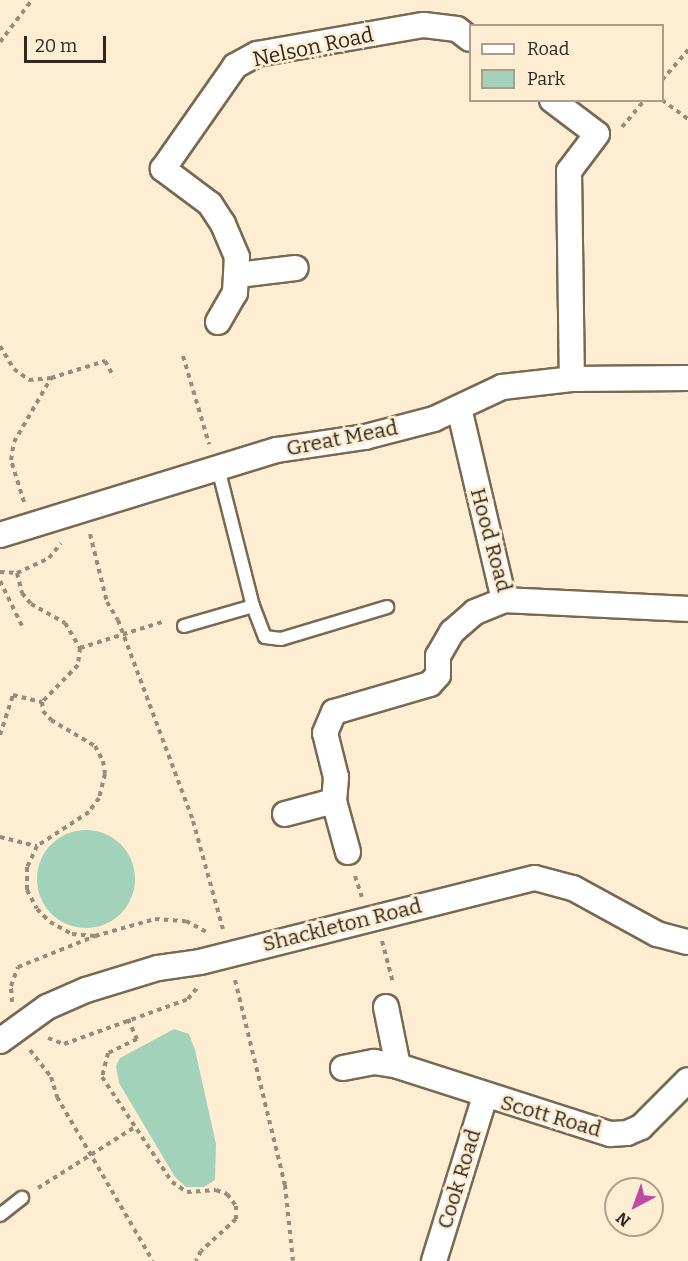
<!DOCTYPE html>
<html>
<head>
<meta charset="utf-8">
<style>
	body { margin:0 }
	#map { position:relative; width:688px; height:1261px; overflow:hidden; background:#fdedd3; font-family:Bitter,serif }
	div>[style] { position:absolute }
	.green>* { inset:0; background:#a2d2b9 }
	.round { border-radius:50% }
	.path>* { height:4px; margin-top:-2px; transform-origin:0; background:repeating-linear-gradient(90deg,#978c7a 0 4.5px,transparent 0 9px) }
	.roads { filter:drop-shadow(2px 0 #776952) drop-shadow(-2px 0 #776952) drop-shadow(0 2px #776952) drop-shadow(0 -2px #776952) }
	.lane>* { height:12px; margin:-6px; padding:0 6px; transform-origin:6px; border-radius:6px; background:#fff }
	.street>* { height:24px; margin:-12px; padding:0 12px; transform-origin:12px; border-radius:12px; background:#fff }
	span { translate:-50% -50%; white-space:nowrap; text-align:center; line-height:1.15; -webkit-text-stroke:5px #fdedd3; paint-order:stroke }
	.street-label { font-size:21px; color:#2f291f }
	.legend { position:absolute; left:469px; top:24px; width:195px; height:78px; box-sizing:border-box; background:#fdedd3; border:2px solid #ab9f8b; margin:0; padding:8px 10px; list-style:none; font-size:18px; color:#2f291f }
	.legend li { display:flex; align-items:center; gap:12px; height:30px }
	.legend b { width:30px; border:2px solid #ab9f8b }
	.north { position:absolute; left:604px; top:1177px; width:60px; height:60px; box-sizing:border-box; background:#fdedd3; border:2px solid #ab9f8b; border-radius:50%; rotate:221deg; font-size:16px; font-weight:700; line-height:24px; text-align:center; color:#2f291f }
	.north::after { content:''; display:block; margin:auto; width:21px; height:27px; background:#c04aa0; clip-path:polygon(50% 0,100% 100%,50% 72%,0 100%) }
	.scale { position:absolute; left:24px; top:36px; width:82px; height:27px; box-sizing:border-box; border:3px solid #2f291f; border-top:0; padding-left:8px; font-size:18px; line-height:21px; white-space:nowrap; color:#2f291f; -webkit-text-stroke:4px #fdedd3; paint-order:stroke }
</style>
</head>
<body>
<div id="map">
	<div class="green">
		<i class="round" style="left:37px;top:830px;width:98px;height:98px"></i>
		<i style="clip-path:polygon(174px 1029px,189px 1034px,195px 1050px,216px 1144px,215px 1180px,204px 1187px,186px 1187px,175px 1177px,119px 1083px,116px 1066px,120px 1058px)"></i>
	</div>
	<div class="path">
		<i style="left:0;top:42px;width:53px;rotate:-52.7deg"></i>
		<i style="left:662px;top:80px;width:40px;rotate:-49deg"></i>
		<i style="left:662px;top:100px;width:32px;rotate:36deg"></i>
		<i style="left:622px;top:127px;width:35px;rotate:-50deg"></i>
		<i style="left:0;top:346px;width:27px;rotate:59deg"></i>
		<i style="left:14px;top:369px;width:19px;rotate:36deg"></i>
		<i style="left:29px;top:380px;width:22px;rotate:-5deg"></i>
		<i style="left:51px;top:378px;width:57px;rotate:-17.5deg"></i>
		<i style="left:105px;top:361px;width:18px;rotate:61deg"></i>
		<i style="left:183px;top:356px;width:92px;rotate:73.5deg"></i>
		<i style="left:24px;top:502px;width:44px;rotate:-107.2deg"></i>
		<i style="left:11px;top:460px;width:18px;rotate:-81deg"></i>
		<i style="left:14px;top:442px;width:74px;rotate:-60deg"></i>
		<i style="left:90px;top:534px;width:70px;rotate:76deg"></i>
		<i style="left:107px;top:602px;width:21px;rotate:59deg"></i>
		<i style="left:118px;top:620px;width:215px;rotate:69.5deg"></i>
		<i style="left:193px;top:821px;width:112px;rotate:74.5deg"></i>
		<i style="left:0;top:572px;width:17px;rotate:3deg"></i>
		<i style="left:17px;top:573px;width:35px;rotate:-25deg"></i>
		<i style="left:49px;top:558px;width:19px;rotate:-51deg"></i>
		<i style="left:17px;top:573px;width:21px;rotate:76deg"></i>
		<i style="left:22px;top:593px;width:14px;rotate:51deg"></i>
		<i style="left:31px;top:604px;width:39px;rotate:29deg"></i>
		<i style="left:65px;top:623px;width:29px;rotate:59deg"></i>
		<i style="left:80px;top:648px;width:17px;rotate:97deg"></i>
		<i style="left:78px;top:665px;width:52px;rotate:134.2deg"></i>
		<i style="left:42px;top:702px;width:9px;rotate:84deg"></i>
		<i style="left:43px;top:711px;width:12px;rotate:48deg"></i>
		<i style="left:51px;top:720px;width:51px;rotate:30.6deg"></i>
		<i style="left:95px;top:746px;width:17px;rotate:62deg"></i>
		<i style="left:103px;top:761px;width:13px;rotate:81deg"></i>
		<i style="left:105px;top:774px;width:25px;rotate:104deg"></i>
		<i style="left:99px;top:798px;width:17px;rotate:126deg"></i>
		<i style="left:89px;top:812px;width:62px;rotate:146.8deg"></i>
		<i style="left:37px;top:846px;width:23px;rotate:115deg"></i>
		<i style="left:27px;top:867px;width:23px;rotate:90deg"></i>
		<i style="left:27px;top:890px;width:21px;rotate:62deg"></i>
		<i style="left:37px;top:909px;width:18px;rotate:45deg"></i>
		<i style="left:50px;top:922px;width:25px;rotate:29deg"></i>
		<i style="left:72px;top:934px;width:23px;rotate:5deg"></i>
		<i style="left:0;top:581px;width:52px;rotate:63.9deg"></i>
		<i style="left:80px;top:648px;width:89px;rotate:-17.6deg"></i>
		<i style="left:0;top:735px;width:42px;rotate:-72deg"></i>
		<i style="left:13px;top:695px;width:30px;rotate:14deg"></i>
		<i style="left:0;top:837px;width:38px;rotate:14deg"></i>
		<i style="left:355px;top:876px;width:22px;rotate:72deg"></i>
		<i style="left:382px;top:941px;width:43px;rotate:75.3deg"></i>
		<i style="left:235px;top:980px;width:211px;rotate:76.3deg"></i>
		<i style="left:285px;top:1185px;width:76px;rotate:84deg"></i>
		<i style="left:12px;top:1002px;width:16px;rotate:-94deg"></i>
		<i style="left:11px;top:986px;width:20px;rotate:-70deg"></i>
		<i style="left:18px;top:967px;width:83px;rotate:-21.9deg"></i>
		<i style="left:95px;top:936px;width:62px;rotate:-15.8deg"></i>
		<i style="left:155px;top:919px;width:31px;rotate:4deg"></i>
		<i style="left:186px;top:921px;width:26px;rotate:28deg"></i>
		<i style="left:128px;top:1019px;width:22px;rotate:66deg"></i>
		<i style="left:137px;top:1039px;width:32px;rotate:154deg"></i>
		<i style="left:108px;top:1053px;width:25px;rotate:104deg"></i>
		<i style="left:102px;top:1077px;width:126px;rotate:56.3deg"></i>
		<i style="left:172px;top:1182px;width:18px;rotate:34deg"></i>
		<i style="left:187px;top:1192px;width:29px;rotate:-4deg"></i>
		<i style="left:216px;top:1190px;width:12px;rotate:20deg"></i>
		<i style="left:227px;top:1194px;width:15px;rotate:53deg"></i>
		<i style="left:236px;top:1206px;width:13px;rotate:90deg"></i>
		<i style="left:236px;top:1219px;width:47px;rotate:137.6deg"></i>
		<i style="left:201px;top:1251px;width:11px;rotate:117deg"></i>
		<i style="left:48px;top:1038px;width:17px;rotate:21deg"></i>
		<i style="left:64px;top:1044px;width:132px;rotate:-19.9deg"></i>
		<i style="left:188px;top:999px;width:14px;rotate:-51deg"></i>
		<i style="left:30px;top:1050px;width:34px;rotate:52deg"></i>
		<i style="left:51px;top:1077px;width:21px;rotate:73deg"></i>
		<i style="left:57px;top:1097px;width:190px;rotate:59.7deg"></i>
		<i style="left:38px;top:1188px;width:115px;rotate:-32.2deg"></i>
	</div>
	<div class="roads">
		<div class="lane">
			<i style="left:218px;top:468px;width:142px;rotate:75.8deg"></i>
			<i style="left:253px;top:606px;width:33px;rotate:69deg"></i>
			<i style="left:265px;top:637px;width:16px;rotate:7deg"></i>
			<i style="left:281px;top:639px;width:111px;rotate:-16.8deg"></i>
			<i style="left:184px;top:626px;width:72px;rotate:-16.2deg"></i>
			<i style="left:0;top:1215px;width:28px;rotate:-38deg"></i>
		</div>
		<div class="street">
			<i style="left:552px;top:100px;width:56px;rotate:37.1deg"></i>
			<i style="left:597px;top:134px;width:46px;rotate:127.1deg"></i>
			<i style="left:569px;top:171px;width:208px;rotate:89.2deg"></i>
			<i style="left:238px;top:275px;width:58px;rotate:-6.9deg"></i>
			<i style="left:218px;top:322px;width:34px;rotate:-60deg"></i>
			<i style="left:235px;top:293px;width:36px;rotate:-87deg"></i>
			<i style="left:237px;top:257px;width:36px;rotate:-113deg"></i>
			<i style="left:223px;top:224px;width:24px;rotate:-123deg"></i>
			<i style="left:210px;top:204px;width:59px;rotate:-143.3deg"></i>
			<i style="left:163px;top:169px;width:126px;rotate:-55deg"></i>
			<i style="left:235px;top:66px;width:25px;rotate:-29deg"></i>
			<i style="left:257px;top:54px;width:169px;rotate:-9.9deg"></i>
			<i style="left:424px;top:25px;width:33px;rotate:7deg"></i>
			<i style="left:457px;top:29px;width:16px;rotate:38deg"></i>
			<i style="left:459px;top:408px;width:197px;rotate:76.8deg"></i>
			<i style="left:0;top:535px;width:290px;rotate:-17.1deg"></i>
			<i style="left:277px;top:450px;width:89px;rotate:-8.4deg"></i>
			<i style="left:365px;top:437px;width:71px;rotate:-14.6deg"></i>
			<i style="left:434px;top:419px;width:75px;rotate:-25.2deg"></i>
			<i style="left:502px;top:387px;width:70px;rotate:-6.5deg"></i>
			<i style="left:572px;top:379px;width:116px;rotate:-0.5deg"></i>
			<i style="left:285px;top:814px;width:51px;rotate:-14.9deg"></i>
			<i style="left:348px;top:852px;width:53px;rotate:-105.4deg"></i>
			<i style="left:334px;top:801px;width:24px;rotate:-85deg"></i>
			<i style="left:336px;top:777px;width:45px;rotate:-104deg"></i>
			<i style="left:325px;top:733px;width:23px;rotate:-67deg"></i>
			<i style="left:334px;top:712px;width:100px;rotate:-16.3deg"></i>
			<i style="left:430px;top:684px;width:12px;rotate:-48deg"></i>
			<i style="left:438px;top:675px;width:19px;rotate:-90deg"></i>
			<i style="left:438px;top:656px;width:28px;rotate:-60deg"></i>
			<i style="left:452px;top:632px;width:30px;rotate:-41deg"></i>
			<i style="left:475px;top:612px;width:31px;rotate:-22deg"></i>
			<i style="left:504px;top:600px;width:184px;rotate:2.8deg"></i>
			<i style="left:386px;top:1007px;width:60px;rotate:78.5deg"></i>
			<i style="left:0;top:1041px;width:58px;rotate:-35.9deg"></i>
			<i style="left:47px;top:1007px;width:43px;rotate:-23.6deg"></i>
			<i style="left:86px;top:990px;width:75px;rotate:-17deg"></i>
			<i style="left:158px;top:968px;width:42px;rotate:-8.1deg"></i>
			<i style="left:200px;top:962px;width:345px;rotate:-14.1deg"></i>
			<i style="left:535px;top:878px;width:39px;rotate:15deg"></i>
			<i style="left:573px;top:888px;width:96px;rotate:28.7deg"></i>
			<i style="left:657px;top:934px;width:31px;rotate:15deg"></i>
			<i style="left:343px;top:1068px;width:32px;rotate:-11deg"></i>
			<i style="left:374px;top:1062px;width:24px;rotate:9deg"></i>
			<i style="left:398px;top:1066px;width:223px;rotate:17.8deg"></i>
			<i style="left:610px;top:1134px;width:17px;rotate:-3deg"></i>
			<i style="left:627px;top:1133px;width:15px;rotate:-23deg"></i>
			<i style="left:641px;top:1127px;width:66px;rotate:-45deg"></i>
			<i style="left:434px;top:1261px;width:173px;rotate:-72.8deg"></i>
		</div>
	</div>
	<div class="street-label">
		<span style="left:313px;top:47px;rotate:-12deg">Nelson Road</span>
		<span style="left:342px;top:438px;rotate:-11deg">Great Mead</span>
		<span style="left:491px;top:540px;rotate:75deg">Hood Road</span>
		<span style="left:342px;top:925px;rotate:-14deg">Shackleton Road</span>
		<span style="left:551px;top:1116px;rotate:16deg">Scott Road</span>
		<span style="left:459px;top:1179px;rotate:-73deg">Cook Road</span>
	</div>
	<ul class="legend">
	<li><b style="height:8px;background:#fff"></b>Road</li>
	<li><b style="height:16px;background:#a2d2b9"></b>Park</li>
	</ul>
	<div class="north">N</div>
	<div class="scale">20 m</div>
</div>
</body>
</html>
